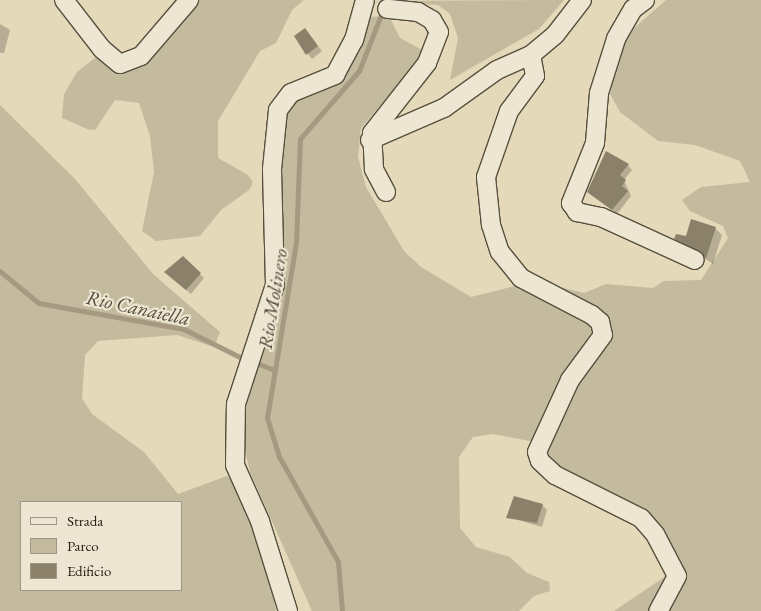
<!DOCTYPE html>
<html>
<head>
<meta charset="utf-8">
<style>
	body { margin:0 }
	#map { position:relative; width:761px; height:611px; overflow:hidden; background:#e4d9b9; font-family:"EB Garamond",serif }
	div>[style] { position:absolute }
	.green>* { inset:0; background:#c4ba9d }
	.shadow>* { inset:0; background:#0003 }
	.stream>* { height:4.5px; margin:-2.25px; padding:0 2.25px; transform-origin:2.25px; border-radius:2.25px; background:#a59a81 }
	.building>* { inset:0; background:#8b816a }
	.roads { filter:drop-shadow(1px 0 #584f3e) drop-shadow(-1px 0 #584f3e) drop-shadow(0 1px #584f3e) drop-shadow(0 -1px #584f3e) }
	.minor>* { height:18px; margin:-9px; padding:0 9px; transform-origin:9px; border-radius:9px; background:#ede6d2 }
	span { translate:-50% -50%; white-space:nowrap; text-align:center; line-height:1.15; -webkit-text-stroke:4.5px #ede6d2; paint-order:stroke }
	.water-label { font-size:20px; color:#554b3b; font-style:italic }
	.legend { position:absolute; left:20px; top:501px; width:162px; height:90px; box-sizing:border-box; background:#ede6d2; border:1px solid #9f9786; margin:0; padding:6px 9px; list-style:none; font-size:15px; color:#2a2115 }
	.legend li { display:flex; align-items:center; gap:10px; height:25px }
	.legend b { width:25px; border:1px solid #9f9786 }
</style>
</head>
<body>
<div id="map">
	<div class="green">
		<i style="clip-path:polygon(197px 0,304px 0,292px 10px,276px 43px,260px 51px,218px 121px,218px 158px,248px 175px,253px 182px,249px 190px,221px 210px,200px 236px,156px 241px,142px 231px,154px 172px,150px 136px,139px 103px,115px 100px,95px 130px,87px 129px,62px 118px,64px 94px,77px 72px,96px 57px,115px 68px)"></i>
		<i style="clip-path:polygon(564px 0,539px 29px,450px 80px,458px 38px,450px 14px,438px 5px,370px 1px)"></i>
		<i style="clip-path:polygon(666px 0,761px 0,761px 611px,665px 611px,684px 583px,677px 555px,668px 541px,558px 472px,535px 442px,493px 434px,473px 437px,459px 457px,460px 528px,476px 547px,510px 557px,527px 573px,549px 582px,550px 591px,534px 596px,519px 611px,312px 611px,250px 472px,241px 432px,249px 381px,283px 272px,280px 168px,286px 114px,294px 99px,332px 85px,346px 73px,356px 58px,366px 17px,389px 16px,400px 38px,426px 52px,361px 128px,358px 157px,366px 187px,404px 251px,421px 267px,471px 297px,535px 281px,584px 293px,606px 284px,653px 288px,664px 281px,701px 280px,728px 238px,723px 226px,690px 211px,682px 200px,701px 187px,750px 182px,740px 161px,695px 145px,658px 141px,620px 112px,610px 94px,620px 50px,634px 28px)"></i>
		<i style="clip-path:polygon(evenodd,0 105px,75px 179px,154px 275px,220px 332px,214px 347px,177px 335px,98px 341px,85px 355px,82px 398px,92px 414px,144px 452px,178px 494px,227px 476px,237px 483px,265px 550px,276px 611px,0 611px,0 105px,21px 502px,181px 502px,181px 590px,21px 590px,21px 502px)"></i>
		<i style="clip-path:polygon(666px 576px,669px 581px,653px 611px,614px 611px)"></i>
	</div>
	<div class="shadow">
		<i style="clip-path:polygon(0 24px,10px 30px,4px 53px,0 53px)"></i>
		<i style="clip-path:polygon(305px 30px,322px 51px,312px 59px,295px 37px)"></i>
		<i style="clip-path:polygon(628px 165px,632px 170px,624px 180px,631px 196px,617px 214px,588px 192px)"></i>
		<i style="clip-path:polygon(715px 228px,722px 235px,713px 264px,676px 239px)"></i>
		<i style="clip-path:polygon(183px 258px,204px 278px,191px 294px,170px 277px)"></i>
		<i style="clip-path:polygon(542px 505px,547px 510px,542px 527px,508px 517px)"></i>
	</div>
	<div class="stream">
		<i style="left:0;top:271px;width:50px;rotate:39.4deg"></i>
		<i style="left:39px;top:303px;width:147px;rotate:10.2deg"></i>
		<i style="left:184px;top:329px;width:69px;rotate:26.6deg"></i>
		<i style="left:254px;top:362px;width:22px;rotate:21deg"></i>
		<i style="left:342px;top:611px;width:49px;rotate:-94.7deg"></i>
		<i style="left:338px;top:562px;width:120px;rotate:-119.3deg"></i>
		<i style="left:279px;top:457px;width:41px;rotate:-107.1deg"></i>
		<i style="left:267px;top:418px;width:177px;rotate:-80.6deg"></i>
		<i style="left:296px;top:243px;width:104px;rotate:-87.8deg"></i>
		<i style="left:300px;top:139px;width:90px;rotate:-49.1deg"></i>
		<i style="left:359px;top:71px;width:76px;rotate:-68.5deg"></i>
	</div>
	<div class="building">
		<i style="clip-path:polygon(305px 28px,318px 46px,306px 55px,294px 36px)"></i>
		<i style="clip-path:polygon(606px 151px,629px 164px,620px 175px,626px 180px,622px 186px,628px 191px,612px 210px,587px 192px)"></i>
		<i style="clip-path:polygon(691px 219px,716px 227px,706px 258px,674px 239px,676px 234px,686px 236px)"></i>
		<i style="clip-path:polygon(183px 256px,201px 273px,186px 290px,164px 272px)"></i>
		<i style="clip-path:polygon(514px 496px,543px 504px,537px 523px,506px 518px)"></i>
	</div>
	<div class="roads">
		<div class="minor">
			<i style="left:64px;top:0;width:62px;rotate:52.2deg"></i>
			<i style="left:102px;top:49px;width:23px;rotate:40deg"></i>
			<i style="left:120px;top:64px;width:22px;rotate:-21deg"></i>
			<i style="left:141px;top:56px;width:74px;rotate:-49.4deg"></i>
			<i style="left:645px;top:0;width:15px;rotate:143deg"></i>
			<i style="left:633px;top:9px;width:34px;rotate:120deg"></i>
			<i style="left:616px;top:39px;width:57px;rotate:107.5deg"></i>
			<i style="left:599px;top:93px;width:50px;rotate:94.6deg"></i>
			<i style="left:595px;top:143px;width:65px;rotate:111.8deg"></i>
			<i style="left:571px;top:203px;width:11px;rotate:56deg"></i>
			<i style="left:577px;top:212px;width:25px;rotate:12deg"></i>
			<i style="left:601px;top:217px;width:103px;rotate:24.6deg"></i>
			<i style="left:531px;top:55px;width:21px;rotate:79deg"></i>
			<i style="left:535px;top:76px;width:44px;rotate:126.6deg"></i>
			<i style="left:509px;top:111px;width:70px;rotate:109.2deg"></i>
			<i style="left:486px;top:177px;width:48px;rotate:84.1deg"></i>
			<i style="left:491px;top:225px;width:28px;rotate:72deg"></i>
			<i style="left:500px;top:252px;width:33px;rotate:51deg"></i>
			<i style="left:521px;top:278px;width:80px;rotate:27.5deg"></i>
			<i style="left:592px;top:315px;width:11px;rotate:41deg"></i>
			<i style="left:600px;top:322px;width:13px;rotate:77deg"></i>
			<i style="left:603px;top:335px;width:56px;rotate:126.3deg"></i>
			<i style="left:570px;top:380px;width:79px;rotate:114.6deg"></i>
			<i style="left:537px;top:452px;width:9px;rotate:72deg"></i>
			<i style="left:540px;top:461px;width:21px;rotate:43deg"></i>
			<i style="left:555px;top:475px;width:96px;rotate:26.6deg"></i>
			<i style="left:641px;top:518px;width:21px;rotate:49deg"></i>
			<i style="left:655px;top:534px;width:47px;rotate:62.4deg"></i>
			<i style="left:677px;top:576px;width:40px;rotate:118deg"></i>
			<i style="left:370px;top:140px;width:81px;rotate:-23.4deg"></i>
			<i style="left:444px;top:108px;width:65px;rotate:-35.6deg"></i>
			<i style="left:497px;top:70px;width:37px;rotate:-24deg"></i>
			<i style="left:531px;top:55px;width:31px;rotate:-40deg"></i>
			<i style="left:555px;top:35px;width:44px;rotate:-52.4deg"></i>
			<i style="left:386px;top:192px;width:26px;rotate:-118deg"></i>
			<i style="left:374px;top:169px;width:36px;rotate:-93deg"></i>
			<i style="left:372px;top:133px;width:89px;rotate:-51.8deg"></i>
			<i style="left:427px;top:63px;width:33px;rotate:-69deg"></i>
			<i style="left:439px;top:32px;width:14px;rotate:-120deg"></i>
			<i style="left:432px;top:20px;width:16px;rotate:-150deg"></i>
			<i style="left:418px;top:12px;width:31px;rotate:-174deg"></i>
			<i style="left:288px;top:611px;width:94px;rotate:-107.3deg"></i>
			<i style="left:260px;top:521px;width:61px;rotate:-114.1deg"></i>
			<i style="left:235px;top:465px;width:61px;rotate:-89.1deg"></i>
			<i style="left:236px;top:404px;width:125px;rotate:-71.9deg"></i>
			<i style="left:275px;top:285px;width:116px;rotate:-91.5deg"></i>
			<i style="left:272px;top:169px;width:59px;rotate:-84.2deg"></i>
			<i style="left:278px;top:110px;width:21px;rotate:-53deg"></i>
			<i style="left:291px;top:93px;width:48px;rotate:-22.2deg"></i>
			<i style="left:335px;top:75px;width:40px;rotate:-62deg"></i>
			<i style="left:354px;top:40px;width:41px;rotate:-74.6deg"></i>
		</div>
	</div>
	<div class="water-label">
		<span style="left:273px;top:299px;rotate:-81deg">Rio Molinero</span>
		<span style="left:138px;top:308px;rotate:12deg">Rio Canaiella</span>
	</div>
	<ul class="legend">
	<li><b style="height:6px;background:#ede6d2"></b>Strada</li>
	<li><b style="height:14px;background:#c4ba9d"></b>Parco</li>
	<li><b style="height:14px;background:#8b816a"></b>Edificio</li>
	</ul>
</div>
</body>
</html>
